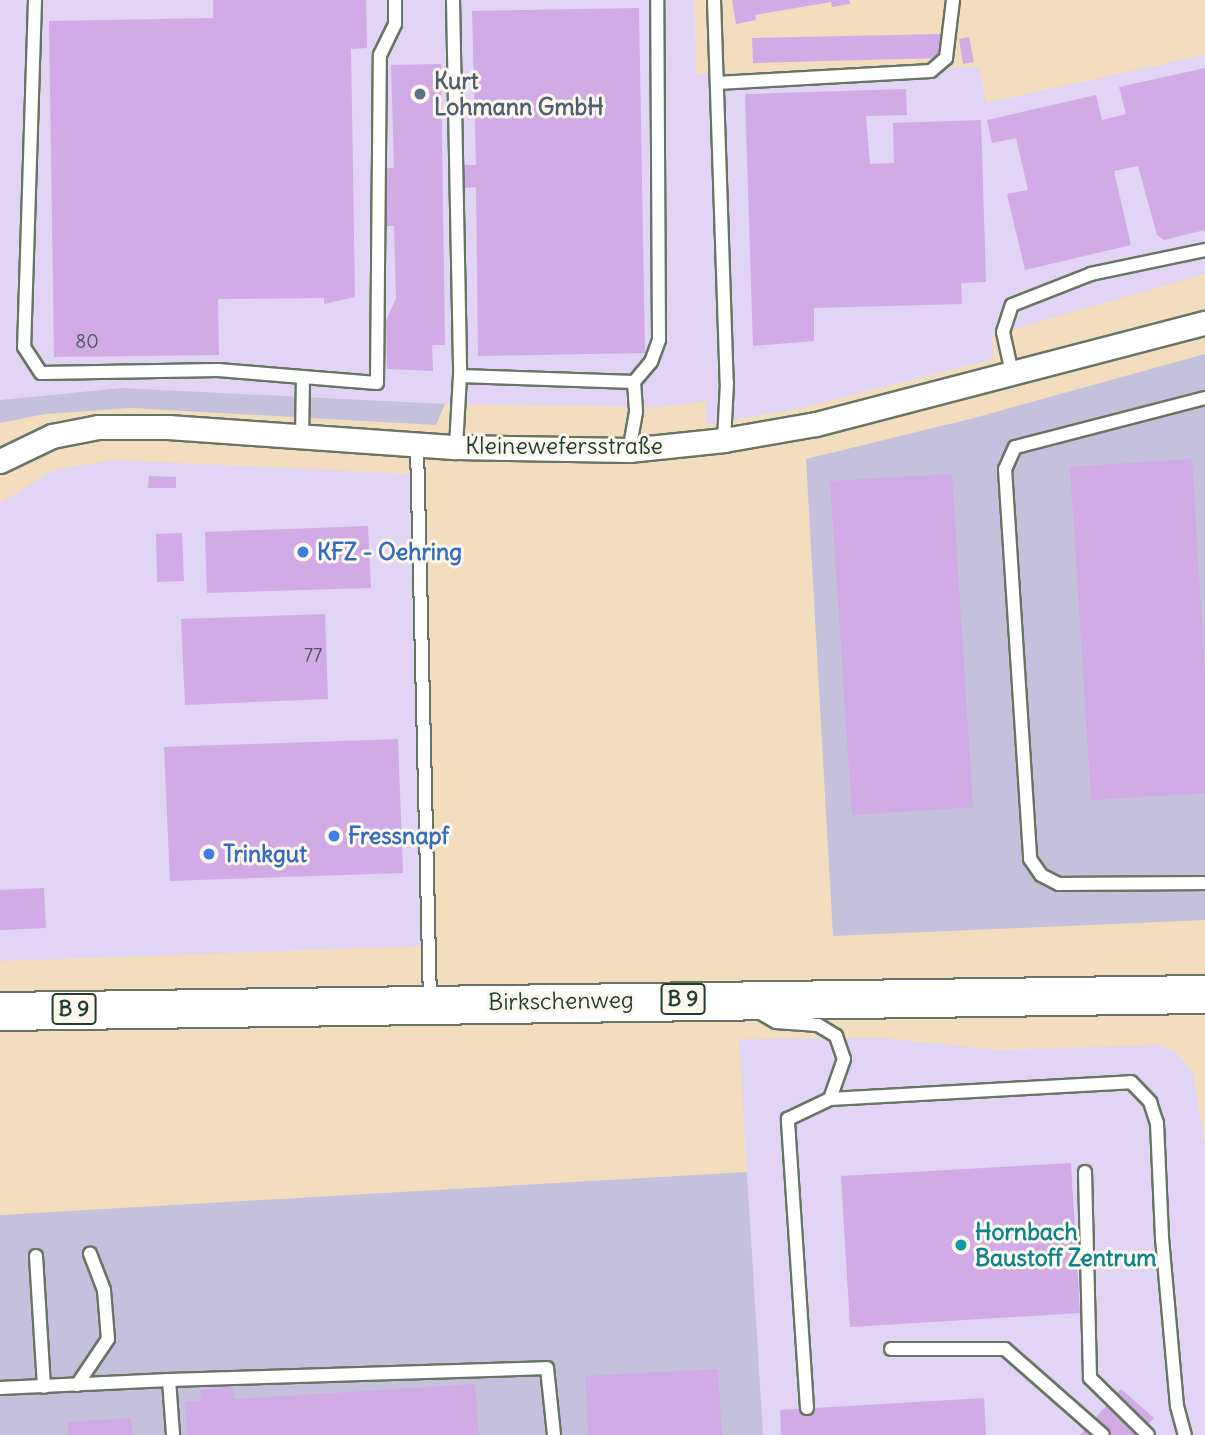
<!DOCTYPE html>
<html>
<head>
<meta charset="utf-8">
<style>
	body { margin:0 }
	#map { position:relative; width:1205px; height:1435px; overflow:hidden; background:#f2ddbe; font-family:Delius,sans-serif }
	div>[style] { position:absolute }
	.built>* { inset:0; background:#e1d4f4 }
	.industrial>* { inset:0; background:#c5c0db }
	.building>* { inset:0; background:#d1abe5 }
	.roads { filter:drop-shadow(2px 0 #697564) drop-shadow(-2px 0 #697564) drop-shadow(0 2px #697564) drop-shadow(0 -2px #697564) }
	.lane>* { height:12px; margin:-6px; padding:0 6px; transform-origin:6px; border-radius:6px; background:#fff }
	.street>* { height:23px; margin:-11.5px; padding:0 11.5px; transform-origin:11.5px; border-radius:11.5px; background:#fff }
	.primary>* { height:37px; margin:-18.5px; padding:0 18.5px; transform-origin:18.5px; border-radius:18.5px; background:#fff }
	.dots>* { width:19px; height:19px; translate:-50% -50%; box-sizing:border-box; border:4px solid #fbf7ec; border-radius:50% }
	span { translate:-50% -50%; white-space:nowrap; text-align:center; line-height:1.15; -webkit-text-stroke:6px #fbf7ec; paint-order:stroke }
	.number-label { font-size:19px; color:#4c5860 }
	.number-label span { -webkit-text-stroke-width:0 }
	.shield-label span { padding:2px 5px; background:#fbf7ec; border:2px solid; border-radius:5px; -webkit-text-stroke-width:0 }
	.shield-label { font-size:21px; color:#1f3d34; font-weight:700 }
	.service-label { font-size:23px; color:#4e5e75; font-weight:700 }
	.left { translate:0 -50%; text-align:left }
	.street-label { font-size:23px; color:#1f3d34 }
	.shop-label { font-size:23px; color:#366cbe; font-weight:700 }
	.culture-label { font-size:23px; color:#0d838f; font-weight:700 }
</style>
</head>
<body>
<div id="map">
	<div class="built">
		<i style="clip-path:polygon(0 0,694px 0,696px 74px,979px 67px,986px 103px,1205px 55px,1205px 274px,992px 335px,993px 359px,804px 407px,706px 425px,705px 401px,660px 407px,445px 404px,122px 388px,0 400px)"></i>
		<i style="clip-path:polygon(114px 460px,412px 474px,422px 946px,0 961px,0 503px,54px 470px)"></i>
		<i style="clip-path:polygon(882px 1038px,998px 1050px,1158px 1045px,1176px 1052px,1193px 1074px,1205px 1145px,1205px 1435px,763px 1435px,739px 1039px)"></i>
	</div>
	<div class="industrial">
		<i style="clip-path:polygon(1205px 354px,1205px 920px,833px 936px,806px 459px,974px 418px)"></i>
		<i style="clip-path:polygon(122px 388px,445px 404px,436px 425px,131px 408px,45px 414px,0 423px,0 400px)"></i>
		<i style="clip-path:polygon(747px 1172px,763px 1435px,0 1435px,0 1215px)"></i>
	</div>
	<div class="building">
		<i style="clip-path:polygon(213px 0,366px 0,367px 48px,351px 49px,355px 297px,324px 304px,324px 298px,218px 299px,219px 355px,54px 357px,49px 21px,213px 18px)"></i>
		<i style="clip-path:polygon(732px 0,849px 0,850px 4px,832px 7px,831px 2px,755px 15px,756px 20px,736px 24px)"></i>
		<i style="clip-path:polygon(639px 8px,645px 353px,478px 356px,476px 187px,465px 188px,464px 165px,476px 165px,472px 11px)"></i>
		<i style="clip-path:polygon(941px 34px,940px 58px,753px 63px,752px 38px)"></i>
		<i style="clip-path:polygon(969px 37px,974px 62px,963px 64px,959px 39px)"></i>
		<i style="clip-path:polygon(441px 64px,445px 345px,432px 345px,433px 371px,387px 369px,386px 321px,396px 298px,394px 226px,384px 226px,383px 168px,394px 168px,391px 65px)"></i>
		<i style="clip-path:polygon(1205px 68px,1205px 230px,1164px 240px,1157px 235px,1138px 166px,1114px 171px,1131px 245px,1025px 270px,1007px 194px,1028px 190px,1016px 138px,992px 143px,987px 120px,1096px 95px,1102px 120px,1126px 114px,1119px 87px)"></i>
		<i style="clip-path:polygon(906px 89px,907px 115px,866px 116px,870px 164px,894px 163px,893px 123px,981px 120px,986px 282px,961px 283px,962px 304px,814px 308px,814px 341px,753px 346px,745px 94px)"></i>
		<i style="clip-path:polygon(1192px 459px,1205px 672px,1205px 793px,1091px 800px,1070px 467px)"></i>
		<i style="clip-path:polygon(952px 474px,973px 807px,852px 815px,830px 481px)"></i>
		<i style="clip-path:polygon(149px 476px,176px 477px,176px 488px,148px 488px)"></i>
		<i style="clip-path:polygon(368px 526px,371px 588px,207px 593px,205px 532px)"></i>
		<i style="clip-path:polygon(182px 533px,184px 581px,157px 582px,156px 534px)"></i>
		<i style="clip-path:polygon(325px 614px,328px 699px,185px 705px,181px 619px)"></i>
		<i style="clip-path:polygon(398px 739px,403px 873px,170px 881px,164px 747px)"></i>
		<i style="clip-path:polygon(44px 888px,46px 928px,0 930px,0 890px)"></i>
		<i style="clip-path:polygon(1071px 1163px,1080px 1313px,850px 1327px,841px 1176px)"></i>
		<i style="clip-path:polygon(718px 1369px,722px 1435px,588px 1435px,585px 1376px)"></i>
		<i style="clip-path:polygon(475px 1384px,479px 1435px,187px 1435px,185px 1402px,201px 1401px,200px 1390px,233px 1387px,234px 1399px,238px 1399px)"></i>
		<i style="clip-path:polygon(1121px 1389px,1154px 1418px,1139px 1435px,1080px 1435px)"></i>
		<i style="clip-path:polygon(984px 1398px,986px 1435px,781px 1435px,780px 1410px)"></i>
		<i style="clip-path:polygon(131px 1418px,132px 1435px,68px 1435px,68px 1422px)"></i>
	</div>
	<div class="roads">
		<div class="lane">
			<i style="left:35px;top:0;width:347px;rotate:91.8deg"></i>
			<i style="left:24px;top:347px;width:31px;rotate:57deg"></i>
			<i style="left:41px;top:373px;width:177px;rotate:-1deg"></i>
			<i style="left:218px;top:370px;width:85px;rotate:4.7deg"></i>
			<i style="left:303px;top:377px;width:61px;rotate:90.9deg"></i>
			<i style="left:453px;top:0;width:376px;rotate:88.9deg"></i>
			<i style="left:714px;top:0;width:383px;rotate:88.1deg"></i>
			<i style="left:727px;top:383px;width:57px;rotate:93deg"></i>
			<i style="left:717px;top:83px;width:214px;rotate:-3.2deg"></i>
			<i style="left:931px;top:71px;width:20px;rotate:-41deg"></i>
			<i style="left:946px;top:58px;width:58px;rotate:-83.1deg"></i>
			<i style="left:1012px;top:373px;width:42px;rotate:-102.4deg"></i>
			<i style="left:1003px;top:332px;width:28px;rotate:-72deg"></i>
			<i style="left:1012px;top:305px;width:85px;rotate:-21.4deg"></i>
			<i style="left:1091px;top:274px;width:116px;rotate:-11.9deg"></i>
			<i style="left:303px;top:377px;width:74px;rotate:4.6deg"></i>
			<i style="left:377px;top:383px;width:328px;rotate:-89.5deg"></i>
			<i style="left:380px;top:55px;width:34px;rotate:-64deg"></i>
			<i style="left:395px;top:24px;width:24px;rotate:-90deg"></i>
			<i style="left:634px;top:382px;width:26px;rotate:-50deg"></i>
			<i style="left:651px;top:362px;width:23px;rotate:-70deg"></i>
			<i style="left:659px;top:340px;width:340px;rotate:-90.3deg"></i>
			<i style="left:1205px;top:398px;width:196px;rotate:165.5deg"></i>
			<i style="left:1015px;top:447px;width:24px;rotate:114deg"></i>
			<i style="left:1005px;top:469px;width:391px;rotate:86.3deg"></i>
			<i style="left:1030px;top:859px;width:19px;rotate:55deg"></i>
			<i style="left:1041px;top:875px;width:20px;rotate:27deg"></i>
			<i style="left:1059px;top:884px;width:146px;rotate:-0.4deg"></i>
			<i style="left:417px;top:446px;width:556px;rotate:88.66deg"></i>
			<i style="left:456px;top:447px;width:71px;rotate:-86.8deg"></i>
			<i style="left:460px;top:376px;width:174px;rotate:2deg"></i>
			<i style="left:634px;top:382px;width:30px;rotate:86deg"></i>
			<i style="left:636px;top:412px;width:39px;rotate:100deg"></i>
			<i style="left:757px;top:1011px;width:22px;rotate:30deg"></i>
			<i style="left:776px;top:1022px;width:42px;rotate:4.1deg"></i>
			<i style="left:818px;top:1025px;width:21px;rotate:31deg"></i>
			<i style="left:836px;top:1036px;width:24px;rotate:71deg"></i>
			<i style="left:844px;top:1059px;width:42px;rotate:109.3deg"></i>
			<i style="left:1085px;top:1172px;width:206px;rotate:88.6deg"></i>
			<i style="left:1090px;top:1378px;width:81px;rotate:44.5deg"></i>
			<i style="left:36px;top:1256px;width:131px;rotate:86.5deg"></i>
			<i style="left:891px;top:1349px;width:114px"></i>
			<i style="left:1005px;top:1349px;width:130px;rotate:41.3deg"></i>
			<i style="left:169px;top:1380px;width:378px;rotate:-1.8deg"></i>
			<i style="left:547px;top:1368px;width:67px;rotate:84deg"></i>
			<i style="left:77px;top:1385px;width:55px;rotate:-56deg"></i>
			<i style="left:108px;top:1339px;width:49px;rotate:-94.7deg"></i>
			<i style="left:104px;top:1290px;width:39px;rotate:-111deg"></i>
			<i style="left:0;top:1388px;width:169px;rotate:-2.7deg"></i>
			<i style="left:169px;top:1380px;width:55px;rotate:85.8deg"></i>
			<i style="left:807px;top:1408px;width:290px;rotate:-93.8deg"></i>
			<i style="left:788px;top:1119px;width:47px;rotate:-25.5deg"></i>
			<i style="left:830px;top:1099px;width:301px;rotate:-3.2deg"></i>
			<i style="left:1131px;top:1082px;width:28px;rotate:46deg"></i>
			<i style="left:1150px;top:1102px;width:22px;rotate:72deg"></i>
			<i style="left:1157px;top:1123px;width:115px;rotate:87.5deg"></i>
			<i style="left:1162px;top:1238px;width:169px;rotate:84.9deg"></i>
			<i style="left:1177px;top:1406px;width:30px;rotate:75deg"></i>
		</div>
		<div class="street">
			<i style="left:0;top:461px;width:58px;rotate:-25.7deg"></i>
			<i style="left:52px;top:436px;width:47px;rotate:-11.1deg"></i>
			<i style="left:98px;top:427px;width:70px"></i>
			<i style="left:168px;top:427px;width:289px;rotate:4deg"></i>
			<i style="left:456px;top:447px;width:173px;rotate:1deg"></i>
			<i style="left:629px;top:450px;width:96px;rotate:-6deg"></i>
			<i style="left:724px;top:440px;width:93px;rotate:-9.9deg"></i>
			<i style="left:816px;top:424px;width:402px;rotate:-14.6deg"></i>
		</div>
		<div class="primary">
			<i style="left:0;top:1011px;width:1205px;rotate:-0.81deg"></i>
		</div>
	</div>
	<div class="dots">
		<i style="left:420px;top:94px;background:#5c6f8a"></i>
		<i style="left:303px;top:552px;background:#3f7fe0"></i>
		<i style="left:334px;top:836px;background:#3f7fe0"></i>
		<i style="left:209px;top:854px;background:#3f7fe0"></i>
		<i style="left:961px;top:1245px;background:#0f9aa8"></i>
	</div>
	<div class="number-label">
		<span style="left:87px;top:342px">80</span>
		<span style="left:313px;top:656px">77</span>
	</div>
	<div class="shield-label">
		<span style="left:683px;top:999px">B 9</span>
		<span style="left:74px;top:1009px">B 9</span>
	</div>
	<div class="service-label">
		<span class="left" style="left:434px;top:94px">Kurt<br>Lohmann GmbH</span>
	</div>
	<div class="street-label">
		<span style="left:564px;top:446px">Kleinewefersstraße</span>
		<span style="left:561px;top:1001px;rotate:-1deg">Birkschenweg</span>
	</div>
	<div class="shop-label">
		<span class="left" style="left:317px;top:552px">KFZ - Oehring</span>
		<span class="left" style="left:348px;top:836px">Fressnapf</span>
		<span class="left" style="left:223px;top:854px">Trinkgut</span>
	</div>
	<div class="culture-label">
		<span class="left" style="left:975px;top:1245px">Hornbach<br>Baustoff Zentrum</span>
	</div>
</div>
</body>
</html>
